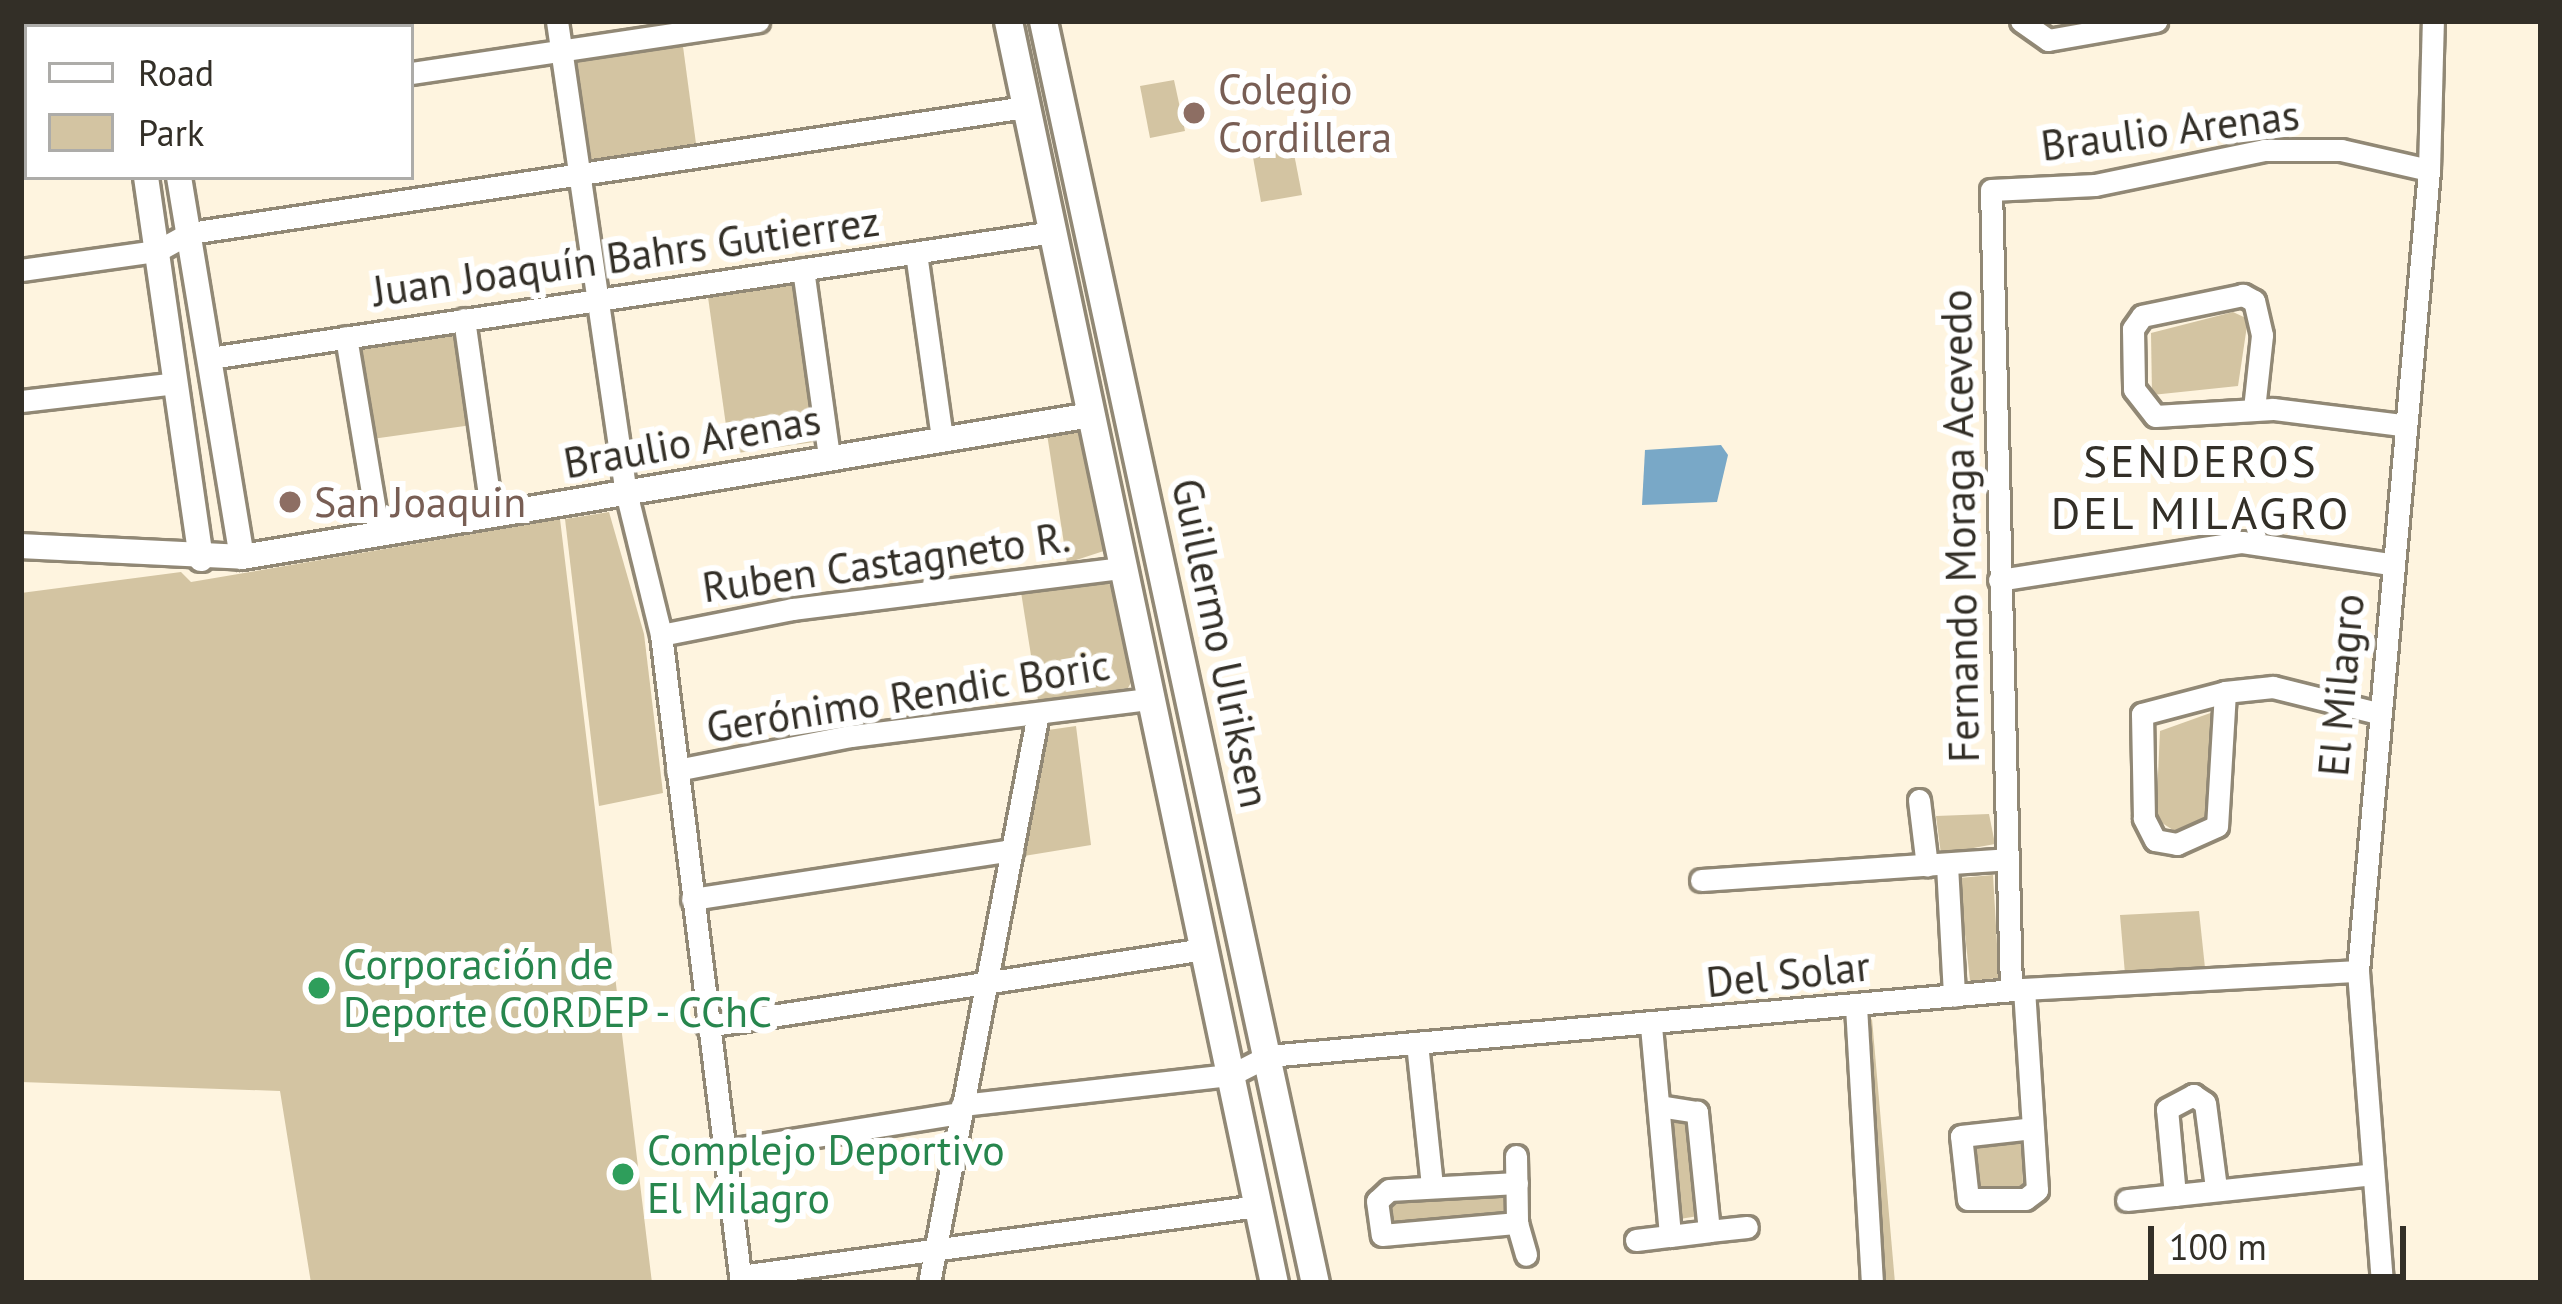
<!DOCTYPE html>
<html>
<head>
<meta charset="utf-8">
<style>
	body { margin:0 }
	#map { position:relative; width:2562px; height:1304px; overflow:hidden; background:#fef4df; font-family:"PT Sans",sans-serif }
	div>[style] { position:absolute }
	.green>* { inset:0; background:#d3c4a2 }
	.water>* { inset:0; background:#79a8c7 }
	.roads { filter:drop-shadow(3px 0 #918875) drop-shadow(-3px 0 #918875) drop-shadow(0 3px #918875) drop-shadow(0 -3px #918875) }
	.minor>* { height:21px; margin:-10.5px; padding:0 10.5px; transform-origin:10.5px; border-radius:10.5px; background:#fff }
	.tertiary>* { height:24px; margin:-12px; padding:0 12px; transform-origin:12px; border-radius:12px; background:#fff }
	.secondary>* { height:27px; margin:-13.5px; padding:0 13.5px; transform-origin:13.5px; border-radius:13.5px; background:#fff }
	.dots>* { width:33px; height:33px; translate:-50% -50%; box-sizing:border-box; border:6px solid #fff; border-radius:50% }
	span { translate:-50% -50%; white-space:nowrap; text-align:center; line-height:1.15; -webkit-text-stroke:12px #fff; paint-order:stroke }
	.education-label { font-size:42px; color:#785e54 }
	.left { translate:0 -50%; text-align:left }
	.street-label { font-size:42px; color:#332f27 }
	.leisure-label { font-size:42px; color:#27864d }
	.neighbourhood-label { font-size:45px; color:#332f27; letter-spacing:3px }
	.frame { position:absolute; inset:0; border:24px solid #332f27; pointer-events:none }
	.legend { position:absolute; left:24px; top:24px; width:390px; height:156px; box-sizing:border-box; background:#fff; border:3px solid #adaca9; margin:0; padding:15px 21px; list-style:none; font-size:36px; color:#332f27 }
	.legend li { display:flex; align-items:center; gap:24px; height:60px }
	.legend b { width:60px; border:3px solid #adaca9 }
	.scale { position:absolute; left:2148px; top:1226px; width:258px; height:54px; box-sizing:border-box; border:6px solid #332f27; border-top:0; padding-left:15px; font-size:36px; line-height:42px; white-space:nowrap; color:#332f27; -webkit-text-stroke:9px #fff; paint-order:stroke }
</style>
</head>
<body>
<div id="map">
	<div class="green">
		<i style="clip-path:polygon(682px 39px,697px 151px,592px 162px,575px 57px)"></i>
		<i style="clip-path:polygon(1174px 80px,1185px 131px,1150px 138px,1140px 86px)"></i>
		<i style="clip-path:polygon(1289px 128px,1302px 195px,1261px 202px,1249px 135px)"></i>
		<i style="clip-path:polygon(797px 277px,821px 441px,730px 454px,707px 290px)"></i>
		<i style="clip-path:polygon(2233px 312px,2248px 319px,2238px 386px,2152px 395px,2151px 333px)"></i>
		<i style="clip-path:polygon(456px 328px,472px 425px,372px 439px,355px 344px)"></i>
		<i style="clip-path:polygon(1081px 432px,1110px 549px,1067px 563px,1047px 434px)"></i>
		<i style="clip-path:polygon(609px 512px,644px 634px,663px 793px,599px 806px,565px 519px)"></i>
		<i style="clip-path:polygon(560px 519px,652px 1283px,311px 1283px,280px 1091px,21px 1082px,21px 593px,181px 572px,191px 582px)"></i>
		<i style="clip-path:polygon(1103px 582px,1116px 587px,1134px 677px,1128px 688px,1038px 700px,1021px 592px)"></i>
		<i style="clip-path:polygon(2216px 711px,2209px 824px,2182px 836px,2156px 819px,2160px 731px)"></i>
		<i style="clip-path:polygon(1076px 726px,1091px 845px,1024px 856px,1048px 730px)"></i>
		<i style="clip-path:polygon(1989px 814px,1995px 844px,1941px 854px,1936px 816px)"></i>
		<i style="clip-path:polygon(1993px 875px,1999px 978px,1970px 981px,1959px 878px)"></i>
		<i style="clip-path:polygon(2199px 911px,2205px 968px,2125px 974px,2120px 915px)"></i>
		<i style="clip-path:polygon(1872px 1019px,1895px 1283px,1883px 1283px,1864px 1025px)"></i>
		<i style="clip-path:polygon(1665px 1117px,1691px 1118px,1698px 1216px,1674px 1220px)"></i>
		<i style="clip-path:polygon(2022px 1139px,2023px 1188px,1977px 1193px,1972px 1141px)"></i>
		<i style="clip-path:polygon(1518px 1191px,1518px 1216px,1391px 1225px,1389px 1199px)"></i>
	</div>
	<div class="water">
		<i style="clip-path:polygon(1721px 445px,1728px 455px,1717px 502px,1642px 505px,1645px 450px)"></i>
	</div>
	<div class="roads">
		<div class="minor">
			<i style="left:557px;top:21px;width:476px;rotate:81.7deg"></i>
			<i style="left:626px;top:492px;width:147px;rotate:76.2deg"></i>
			<i style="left:661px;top:635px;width:653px;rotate:82.96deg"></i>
			<i style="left:2021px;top:21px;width:33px;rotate:35deg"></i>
			<i style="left:2048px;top:40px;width:110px;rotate:-10deg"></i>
			<i style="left:411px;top:73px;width:351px;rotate:-8.5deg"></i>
			<i style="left:21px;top:139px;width:6px;rotate:-9deg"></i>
			<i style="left:916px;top:253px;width:188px;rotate:82deg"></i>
			<i style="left:803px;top:269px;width:190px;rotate:82.1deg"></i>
			<i style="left:21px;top:270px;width:137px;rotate:-8deg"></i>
			<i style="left:157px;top:251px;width:38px;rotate:-29deg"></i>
			<i style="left:190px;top:233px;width:844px;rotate:-8.58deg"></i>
			<i style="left:464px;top:319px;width:198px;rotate:81.9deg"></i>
			<i style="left:346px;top:337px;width:200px;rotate:80.5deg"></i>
			<i style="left:210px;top:358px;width:852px;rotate:-8.5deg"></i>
			<i style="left:21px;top:401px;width:156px;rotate:-6.6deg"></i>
			<i style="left:2254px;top:409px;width:74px;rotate:-83.8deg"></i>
			<i style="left:2262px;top:335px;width:35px;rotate:-103deg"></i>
			<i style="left:2254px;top:301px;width:13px;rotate:-151deg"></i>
			<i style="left:2243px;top:295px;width:103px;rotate:168.3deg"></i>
			<i style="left:2142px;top:316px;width:16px;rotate:125deg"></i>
			<i style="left:2133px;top:329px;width:60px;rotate:89deg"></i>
			<i style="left:2134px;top:389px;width:34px;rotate:52deg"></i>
			<i style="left:2155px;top:416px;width:118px;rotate:-3.4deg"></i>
			<i style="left:2273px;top:409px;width:129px;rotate:7.1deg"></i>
			<i style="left:1999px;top:580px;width:246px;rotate:-8.9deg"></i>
			<i style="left:2242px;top:542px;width:150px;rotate:8.5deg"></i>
			<i style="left:661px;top:635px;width:134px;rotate:-11.2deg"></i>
			<i style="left:792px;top:609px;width:334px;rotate:-7.1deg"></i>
			<i style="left:2225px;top:692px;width:134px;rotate:93.4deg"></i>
			<i style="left:2217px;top:826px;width:44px;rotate:155.8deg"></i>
			<i style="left:2177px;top:844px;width:22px;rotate:-170deg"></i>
			<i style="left:2155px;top:840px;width:25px;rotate:-117deg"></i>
			<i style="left:2144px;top:818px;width:104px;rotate:-91.1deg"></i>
			<i style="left:2142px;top:714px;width:86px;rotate:-14.8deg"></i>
			<i style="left:2225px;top:692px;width:48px;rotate:-5.9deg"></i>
			<i style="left:2273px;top:687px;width:107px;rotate:14deg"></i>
			<i style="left:677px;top:770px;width:177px;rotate:-11.1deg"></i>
			<i style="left:851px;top:736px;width:301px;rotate:-7.1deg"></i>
			<i style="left:1919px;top:800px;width:66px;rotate:83.1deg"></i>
			<i style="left:1947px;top:865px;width:131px;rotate:86.9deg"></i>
			<i style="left:1701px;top:880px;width:307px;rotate:-3.9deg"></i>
			<i style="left:692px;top:899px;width:324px;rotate:-8.7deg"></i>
			<i style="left:2024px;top:989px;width:201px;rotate:86.3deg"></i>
			<i style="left:2037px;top:1190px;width:15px;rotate:143deg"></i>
			<i style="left:2025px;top:1199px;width:57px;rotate:180deg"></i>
			<i style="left:1968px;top:1199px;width:63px;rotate:-96.3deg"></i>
			<i style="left:1961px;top:1136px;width:72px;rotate:-6.3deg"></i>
			<i style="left:2011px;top:990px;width:800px;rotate:-91.43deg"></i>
			<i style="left:1991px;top:190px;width:104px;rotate:-2.8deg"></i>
			<i style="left:2095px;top:185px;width:173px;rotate:-11.7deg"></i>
			<i style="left:2264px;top:150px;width:77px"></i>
			<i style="left:2341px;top:150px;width:90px;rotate:12.8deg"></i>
			<i style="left:1856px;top:1006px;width:277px;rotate:86.7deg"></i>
			<i style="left:707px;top:1026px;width:503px;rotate:-8.81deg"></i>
			<i style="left:1651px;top:1026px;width:211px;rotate:84.8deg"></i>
			<i style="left:1670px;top:1236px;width:39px;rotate:-7deg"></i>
			<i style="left:1709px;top:1231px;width:120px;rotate:-95.8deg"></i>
			<i style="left:1697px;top:1112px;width:38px;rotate:-171deg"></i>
			<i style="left:1417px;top:1043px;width:144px;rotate:84deg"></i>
			<i style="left:962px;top:1105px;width:271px;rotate:-6.4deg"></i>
			<i style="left:1231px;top:1075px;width:42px;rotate:-27.2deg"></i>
			<i style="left:1268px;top:1056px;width:759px;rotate:-5.06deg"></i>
			<i style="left:2024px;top:989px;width:334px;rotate:-3.1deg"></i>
			<i style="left:723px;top:1151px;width:241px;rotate:-9.1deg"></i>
			<i style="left:1516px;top:1156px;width:67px;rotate:89.1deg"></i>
			<i style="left:1517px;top:1183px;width:128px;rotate:176.9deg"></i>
			<i style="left:1389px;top:1190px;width:16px;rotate:137deg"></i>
			<i style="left:1377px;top:1201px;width:34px;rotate:82deg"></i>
			<i style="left:1382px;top:1235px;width:136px;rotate:-5.1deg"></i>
			<i style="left:2175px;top:1195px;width:86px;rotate:-95.3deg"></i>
			<i style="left:2167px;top:1109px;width:30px;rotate:-28deg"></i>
			<i style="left:2193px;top:1095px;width:14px;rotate:34deg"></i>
			<i style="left:2205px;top:1103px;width:86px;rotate:82.6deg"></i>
			<i style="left:2127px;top:1200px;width:247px;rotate:-6deg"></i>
			<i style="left:1517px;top:1223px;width:33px;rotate:74deg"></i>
			<i style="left:1709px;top:1231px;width:38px;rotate:-6deg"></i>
			<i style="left:1636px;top:1240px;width:34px;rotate:-7deg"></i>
			<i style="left:740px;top:1276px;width:523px;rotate:-7.7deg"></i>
			<i style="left:929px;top:1283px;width:579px;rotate:-79.16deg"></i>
			<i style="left:2382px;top:1283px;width:313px;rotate:-94.4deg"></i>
			<i style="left:2358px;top:971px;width:804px;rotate:-84.93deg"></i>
			<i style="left:2429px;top:170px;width:149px;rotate:-88.5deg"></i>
		</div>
		<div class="tertiary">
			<i style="left:122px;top:21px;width:6px;rotate:81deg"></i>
			<i style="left:154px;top:21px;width:6px;rotate:81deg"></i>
			<i style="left:146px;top:177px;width:386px;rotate:81.8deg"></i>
			<i style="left:179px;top:177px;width:385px;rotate:80.6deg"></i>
			<i style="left:21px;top:546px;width:221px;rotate:2.8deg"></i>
			<i style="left:242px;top:557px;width:861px;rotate:-9.5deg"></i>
		</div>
		<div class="secondary">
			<i style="left:1008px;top:21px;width:1290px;rotate:78.1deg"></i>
			<i style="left:1043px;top:21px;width:1291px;rotate:77.84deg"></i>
		</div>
	</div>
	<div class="dots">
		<i style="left:1194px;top:113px;background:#8d6e63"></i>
		<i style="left:290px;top:502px;background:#8d6e63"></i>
		<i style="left:319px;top:988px;background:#2e9e5b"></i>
		<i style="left:623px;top:1174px;background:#2e9e5b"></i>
	</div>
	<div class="education-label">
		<span class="left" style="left:1218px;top:113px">Colegio<br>Cordillera</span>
		<span class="left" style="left:314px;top:502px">San Joaquin</span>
	</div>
	<div class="street-label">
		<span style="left:2170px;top:130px;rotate:-7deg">Braulio Arenas</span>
		<span style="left:626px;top:256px;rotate:-8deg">Juan Joaquín Bahrs Gutierrez</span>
		<span style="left:692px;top:441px;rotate:-10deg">Braulio Arenas</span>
		<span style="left:1960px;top:526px;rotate:-91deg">Fernando Moraga Acevedo</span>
		<span style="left:886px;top:562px;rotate:-8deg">Ruben Castagneto R.</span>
		<span style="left:1221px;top:643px;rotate:78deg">Guillermo Ulriksen</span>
		<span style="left:2341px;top:685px;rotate:-85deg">El Milagro</span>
		<span style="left:908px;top:696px;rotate:-9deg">Gerónimo Rendic Boric</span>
		<span style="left:1788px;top:974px;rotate:-6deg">Del Solar</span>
	</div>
	<div class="leisure-label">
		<span class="left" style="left:343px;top:988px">Corporación de<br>Deporte CORDEP - CChC</span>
		<span class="left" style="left:647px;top:1174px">Complejo Deportivo<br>El Milagro</span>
	</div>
	<div class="neighbourhood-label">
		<span style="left:2201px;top:487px">SENDEROS<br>DEL MILAGRO</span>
	</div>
	<div class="frame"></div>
	<ul class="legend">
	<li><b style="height:15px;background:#fff"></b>Road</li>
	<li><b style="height:33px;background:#d3c4a2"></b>Park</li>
	</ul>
	<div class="scale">100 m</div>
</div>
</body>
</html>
